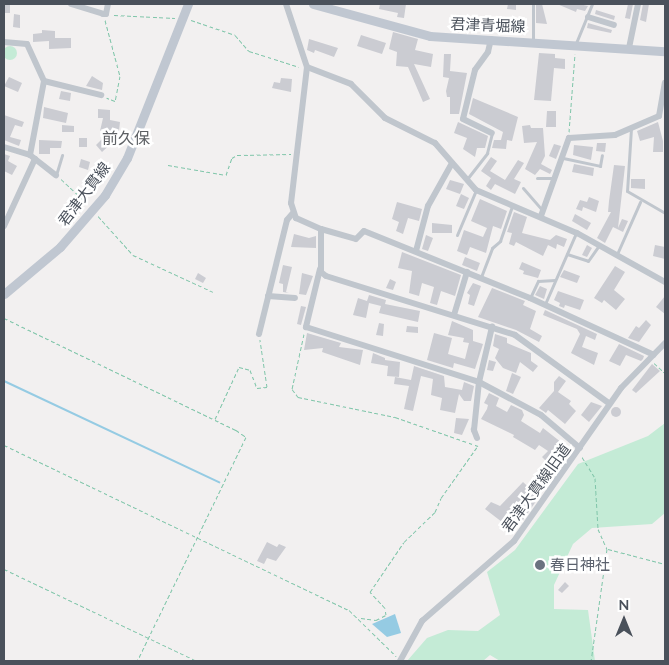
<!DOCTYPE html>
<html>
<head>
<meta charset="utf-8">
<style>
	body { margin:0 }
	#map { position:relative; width:669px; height:665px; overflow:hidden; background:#f2f0f0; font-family:Lato,"Noto Sans JP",sans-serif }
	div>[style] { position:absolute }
	.green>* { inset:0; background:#c4ebd6 }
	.round { border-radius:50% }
	.water>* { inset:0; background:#95cbe3 }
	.stream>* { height:2px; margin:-1px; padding:0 1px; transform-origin:1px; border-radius:1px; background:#95cbe3 }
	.building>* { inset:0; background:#cbccd2 }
	.path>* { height:1px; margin-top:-0.5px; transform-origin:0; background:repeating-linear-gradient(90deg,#7fc5a9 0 4px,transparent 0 6.5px) }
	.service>* { height:3px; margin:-1.5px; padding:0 1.5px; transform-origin:1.5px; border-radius:1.5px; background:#c0c6cd }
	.minor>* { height:6px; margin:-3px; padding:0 3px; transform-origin:3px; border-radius:3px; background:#c0c6cd }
	.secondary>* { height:9px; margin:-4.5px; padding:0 4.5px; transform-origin:4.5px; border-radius:4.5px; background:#c0c7d1 }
	.dots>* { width:14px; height:14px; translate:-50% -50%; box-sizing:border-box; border:2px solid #fff; border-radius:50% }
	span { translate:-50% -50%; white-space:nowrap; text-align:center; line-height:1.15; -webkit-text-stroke:5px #fff; paint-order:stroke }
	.street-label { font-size:15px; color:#4a515b }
	.worship-label { font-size:15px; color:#5b616d }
	.left { translate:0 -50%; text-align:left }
	.neighbourhood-label { font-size:16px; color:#5d6064 }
	.frame { position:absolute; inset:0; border:5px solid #4a515b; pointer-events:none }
	.north { position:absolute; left:599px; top:595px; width:50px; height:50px; -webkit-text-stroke:4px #fff; paint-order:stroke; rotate:0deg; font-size:14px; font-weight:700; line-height:20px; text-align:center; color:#4a515b }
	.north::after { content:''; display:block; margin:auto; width:18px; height:22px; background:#4a515b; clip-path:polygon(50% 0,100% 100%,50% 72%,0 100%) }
</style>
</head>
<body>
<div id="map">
	<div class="green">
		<i class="round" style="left:3px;top:46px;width:14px;height:14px"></i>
		<i style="clip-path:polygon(665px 423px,665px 513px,652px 524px,592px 528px,573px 544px,554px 585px,554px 609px,588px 610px,595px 661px,500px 661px,490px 655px,483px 661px,407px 661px,427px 638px,448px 630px,478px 631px,500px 615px,487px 572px,515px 550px,578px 464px,648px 436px)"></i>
	</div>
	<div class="water">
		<i style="clip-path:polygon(395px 614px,401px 633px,387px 637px,372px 624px)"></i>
	</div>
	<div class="stream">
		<i style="left:4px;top:381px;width:238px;rotate:25.2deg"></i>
	</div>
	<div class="building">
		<i style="clip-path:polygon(4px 4px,10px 4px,10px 13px,4px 13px)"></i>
		<i style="clip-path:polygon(380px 4px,406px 4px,404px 18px,397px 17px,398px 13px,379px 9px)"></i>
		<i style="clip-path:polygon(508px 4px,516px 4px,516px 10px,507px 9px)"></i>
		<i style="clip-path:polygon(536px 4px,542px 4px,547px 24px,536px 23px)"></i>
		<i style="clip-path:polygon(557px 4px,579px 4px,588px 6px,585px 11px,577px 9px,576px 12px)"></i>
		<i style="clip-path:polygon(628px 4px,633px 4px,630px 19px,625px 18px)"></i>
		<i style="clip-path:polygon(643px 4px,649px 4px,646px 22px,640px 20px)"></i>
		<i style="clip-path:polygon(596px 10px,615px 16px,614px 20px,595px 14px)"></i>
		<i style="clip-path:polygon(14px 14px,20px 15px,20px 28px,13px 27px)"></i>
		<i style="clip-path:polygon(512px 19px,526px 20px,526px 31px,511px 30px)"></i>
		<i style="clip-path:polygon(588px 23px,612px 30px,611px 33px,587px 28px)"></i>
		<i style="clip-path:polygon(42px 30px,55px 31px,55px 38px,71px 38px,71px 48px,49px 49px,49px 41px,33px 42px,33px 34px,42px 33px)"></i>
		<i style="clip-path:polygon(393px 32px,418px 39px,415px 50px,433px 54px,431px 67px,414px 64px,430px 99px,423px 102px,408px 67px,396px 66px,397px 52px,389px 49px)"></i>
		<i style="clip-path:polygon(361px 35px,386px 43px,382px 54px,357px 46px)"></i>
		<i style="clip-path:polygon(309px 39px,338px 48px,334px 57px,315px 50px,314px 53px,307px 50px)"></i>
		<i style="clip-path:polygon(539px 53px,555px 54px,555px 58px,565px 59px,565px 69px,554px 68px,551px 101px,534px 100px)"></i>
		<i style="clip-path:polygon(444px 54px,451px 54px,450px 71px,467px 73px,459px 114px,450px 114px,450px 97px,447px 97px,446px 91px,449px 78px,443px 77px)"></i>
		<i style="clip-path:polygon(92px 76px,103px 83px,102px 90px,86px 86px)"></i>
		<i style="clip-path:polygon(9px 77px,22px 83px,18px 92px,4px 86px)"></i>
		<i style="clip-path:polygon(281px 78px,292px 79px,291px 92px,272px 88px,274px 82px,280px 83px)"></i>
		<i style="clip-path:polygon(61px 91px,71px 93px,70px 101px,59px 99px)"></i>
		<i style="clip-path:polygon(473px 98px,518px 117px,512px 141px,507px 140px,506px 149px,492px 148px,494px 140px,501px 140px,503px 132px,469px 114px)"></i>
		<i style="clip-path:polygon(44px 107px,68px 113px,66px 123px,43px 118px)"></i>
		<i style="clip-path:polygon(98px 109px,110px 110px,110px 120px,120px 122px,119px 131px,115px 130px,115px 140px,102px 152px,96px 145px,108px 133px,100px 131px,103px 118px,98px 118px)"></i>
		<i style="clip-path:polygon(547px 111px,556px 111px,556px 127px,546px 127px)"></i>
		<i style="clip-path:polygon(4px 115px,24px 122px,22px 127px,15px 125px,10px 137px,21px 140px,19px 146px,4px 140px)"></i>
		<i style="clip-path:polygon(458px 122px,488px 136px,485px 148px,477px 148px,475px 157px,463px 149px,467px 138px,454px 133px)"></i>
		<i style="clip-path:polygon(658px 122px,663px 141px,663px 152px,653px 152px,654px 137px,640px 141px,637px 131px)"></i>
		<i style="clip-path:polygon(62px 125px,74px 126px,74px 132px,62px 132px)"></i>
		<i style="clip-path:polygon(530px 125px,531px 128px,543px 128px,545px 156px,541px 164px,552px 170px,550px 174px,540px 169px,535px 175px,525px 169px,537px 142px,524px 143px,522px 126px)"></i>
		<i style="clip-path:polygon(79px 138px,87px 138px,87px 147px,79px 147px)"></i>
		<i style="clip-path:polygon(39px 140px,62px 141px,61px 148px,50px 148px,50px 154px,39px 154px)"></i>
		<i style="clip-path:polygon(597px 143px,606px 143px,605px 152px,596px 151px)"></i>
		<i style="clip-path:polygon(554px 144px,561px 146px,556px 159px,549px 156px)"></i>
		<i style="clip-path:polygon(574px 145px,593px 147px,591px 160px,573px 155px)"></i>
		<i style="clip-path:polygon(4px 154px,10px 156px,8px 161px,17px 166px,12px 175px,4px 171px)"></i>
		<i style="clip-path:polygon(491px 157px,497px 161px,490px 171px,505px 180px,518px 160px,524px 163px,514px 179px,521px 182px,515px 194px,495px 184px,491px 190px,486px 186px,491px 178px,481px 171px)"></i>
		<i style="clip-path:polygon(81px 159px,90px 162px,88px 170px,79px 167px)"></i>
		<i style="clip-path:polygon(574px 164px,594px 168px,593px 176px,572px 172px)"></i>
		<i style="clip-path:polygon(614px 165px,625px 166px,618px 228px,622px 219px,628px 221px,623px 232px,613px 227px,605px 243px,597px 238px,611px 212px,608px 212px,609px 201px)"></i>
		<i style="clip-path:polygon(631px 179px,645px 179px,645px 189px,631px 188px)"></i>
		<i style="clip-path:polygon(450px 180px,464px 184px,460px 194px,446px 189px)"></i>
		<i style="clip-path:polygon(461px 194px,469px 198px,464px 209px,456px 206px)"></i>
		<i style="clip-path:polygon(589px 197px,599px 201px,596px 212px,583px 207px,582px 211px,576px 209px,580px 200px,587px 202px)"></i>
		<i style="clip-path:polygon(480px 199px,507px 211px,501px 229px,493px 226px,486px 253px,470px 247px,467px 255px,457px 251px,464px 230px,483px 237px,487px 228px,471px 221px)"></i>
		<i style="clip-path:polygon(397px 202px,422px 209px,419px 221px,408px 218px,403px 234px,396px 231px,399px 222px,392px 219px)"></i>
		<i style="clip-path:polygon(514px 212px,527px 217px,522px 233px,550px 240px,556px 235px,567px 239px,564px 247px,557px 244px,556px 249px,548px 245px,543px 256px,516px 242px,514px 246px,509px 244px,512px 233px,507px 232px)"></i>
		<i style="clip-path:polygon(575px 214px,591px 223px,587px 230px,572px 221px)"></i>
		<i style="clip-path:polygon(432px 223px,452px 225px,452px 233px,432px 233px)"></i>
		<i style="clip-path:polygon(294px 234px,309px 238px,316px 236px,316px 248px,291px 247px)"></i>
		<i style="clip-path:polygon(426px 235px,433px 238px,428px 251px,422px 249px)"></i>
		<i style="clip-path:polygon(587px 245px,592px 248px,587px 257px,582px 255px)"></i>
		<i style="clip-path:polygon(655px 245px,665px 247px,665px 259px,653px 256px)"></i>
		<i style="clip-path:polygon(402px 252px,461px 275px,455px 296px,441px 291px,437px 305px,430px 303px,434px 287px,422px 283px,419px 296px,409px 293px,412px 271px,398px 268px)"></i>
		<i style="clip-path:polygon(465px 257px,480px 263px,477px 271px,462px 265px)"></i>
		<i style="clip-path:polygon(522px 262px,541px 270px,538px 278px,523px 274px,524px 271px,519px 269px)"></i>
		<i style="clip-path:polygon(283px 265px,292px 267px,286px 292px,289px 293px,283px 292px,283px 284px,279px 283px)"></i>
		<i style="clip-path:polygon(615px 266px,625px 272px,614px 290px,625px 299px,616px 310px,604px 300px,602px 303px,594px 298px)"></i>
		<i style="clip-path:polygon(564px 270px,580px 276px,577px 283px,560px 277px)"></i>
		<i style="clip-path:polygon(198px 273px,206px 278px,203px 283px,195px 279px)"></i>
		<i style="clip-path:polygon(302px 273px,313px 276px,306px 295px,299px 294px)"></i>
		<i style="clip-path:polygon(390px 279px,396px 282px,393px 290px,386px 288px)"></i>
		<i style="clip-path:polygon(473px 283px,481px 286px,474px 306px,468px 304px,470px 295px,467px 293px)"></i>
		<i style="clip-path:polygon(540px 286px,547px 289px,544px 299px,535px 295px)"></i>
		<i style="clip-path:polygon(492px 288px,525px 301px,523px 305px,536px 311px,530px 329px,542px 336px,539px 342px,516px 330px,478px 317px)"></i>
		<i style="clip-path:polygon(558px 291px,584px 300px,580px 310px,565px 305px,564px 308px,559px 306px,560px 303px,554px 300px)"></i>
		<i style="clip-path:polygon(369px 295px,386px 300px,385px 304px,420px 311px,418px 322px,379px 313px,381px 306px,369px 303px,366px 318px,353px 315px,358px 298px,367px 301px)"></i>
		<i style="clip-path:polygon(665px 296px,665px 314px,656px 307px)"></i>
		<i style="clip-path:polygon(301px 306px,306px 307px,301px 325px,297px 324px)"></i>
		<i style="clip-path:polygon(545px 310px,597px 334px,595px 340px,586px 336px,582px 347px,598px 353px,594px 365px,571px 353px,580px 334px,577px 329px,543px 315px)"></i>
		<i style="clip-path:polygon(646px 320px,651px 325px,639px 342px,628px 338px,636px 326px,639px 328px)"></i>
		<i style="clip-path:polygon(452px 321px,473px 330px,473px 341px,483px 344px,475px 369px,454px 363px,453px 368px,427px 360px,434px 333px,452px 338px,448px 354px,465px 359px,469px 343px,463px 342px,464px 338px,448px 335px)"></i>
		<i style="clip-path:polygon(379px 323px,384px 324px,383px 336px,376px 335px)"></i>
		<i style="clip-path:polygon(407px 326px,418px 327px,418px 333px,406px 332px)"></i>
		<i style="clip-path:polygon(307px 333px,341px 343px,339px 347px,363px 350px,360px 365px,322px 352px,323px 348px,304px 350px)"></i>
		<i style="clip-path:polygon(495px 334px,507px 338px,507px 343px,531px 353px,531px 361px,538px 366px,533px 372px,520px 362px,516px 373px,503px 368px,495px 358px,499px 349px,493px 346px)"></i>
		<i style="clip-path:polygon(619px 344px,644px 356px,643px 359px,641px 361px,626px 355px,620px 366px,609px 361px)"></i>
		<i style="clip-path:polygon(373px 353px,385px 358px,385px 360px,400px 362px,399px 377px,387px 376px,388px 366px,371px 363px)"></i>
		<i style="clip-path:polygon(489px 360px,496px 362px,493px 371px,487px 370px)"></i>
		<i style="clip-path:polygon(652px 364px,660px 371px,636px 393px,632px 390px)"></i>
		<i style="clip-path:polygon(414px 366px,444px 376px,445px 387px,462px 390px,464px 382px,474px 386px,471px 401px,464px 401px,459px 394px,455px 413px,440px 410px,442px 398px,431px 395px,433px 379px,421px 376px,413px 411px,404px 409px,409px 386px,394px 384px,395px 377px,411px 380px)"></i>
		<i style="clip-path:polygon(512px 373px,521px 377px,513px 394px,506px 391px)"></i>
		<i style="clip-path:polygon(559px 376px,566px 381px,558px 392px,571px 401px,569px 404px,576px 411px,565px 424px,548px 410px,546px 413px,539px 408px,554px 391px,554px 382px)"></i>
		<i style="clip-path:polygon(489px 393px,499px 398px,496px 406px,507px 412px,511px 405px,522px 410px,524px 415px,521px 421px,540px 433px,543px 428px,571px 450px,563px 462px,556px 457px,549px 464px,542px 457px,548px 451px,539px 445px,535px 450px,513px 437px,514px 435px,481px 419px,487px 409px,488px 405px,484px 403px)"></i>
		<i style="clip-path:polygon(591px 402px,602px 406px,589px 422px,581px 415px)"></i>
		<i class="round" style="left:611px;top:407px;width:10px;height:10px"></i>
		<i style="clip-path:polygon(456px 418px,469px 419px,462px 435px,454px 433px)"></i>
		<i style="clip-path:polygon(523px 482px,539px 497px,518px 527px,505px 518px,502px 522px,485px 509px,491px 502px,500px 506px)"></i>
		<i style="clip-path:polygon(267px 542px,277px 547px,279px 544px,286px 547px,276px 561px,267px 558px,264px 564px,257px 561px)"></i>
		<i style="clip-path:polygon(565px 582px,569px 586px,562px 593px,558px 590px)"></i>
	</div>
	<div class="path">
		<i style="left:114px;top:15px;width:61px;rotate:2.8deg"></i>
		<i style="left:105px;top:20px;width:58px;rotate:75deg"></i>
		<i style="left:120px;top:76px;width:25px;rotate:101deg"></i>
		<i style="left:115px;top:101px;width:9px;rotate:-159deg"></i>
		<i style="left:191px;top:20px;width:46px;rotate:18.8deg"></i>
		<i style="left:235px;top:35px;width:21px;rotate:49deg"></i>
		<i style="left:249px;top:51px;width:52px;rotate:17.7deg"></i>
		<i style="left:569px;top:132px;width:78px;rotate:-85.6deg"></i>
		<i style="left:168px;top:165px;width:59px;rotate:9.8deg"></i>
		<i style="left:226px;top:175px;width:18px;rotate:-71deg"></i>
		<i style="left:232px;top:158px;width:6px;rotate:-31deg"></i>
		<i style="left:237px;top:155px;width:54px;rotate:-1.1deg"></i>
		<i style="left:61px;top:179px;width:35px;rotate:43deg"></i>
		<i style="left:98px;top:216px;width:52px;rotate:48.1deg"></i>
		<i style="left:133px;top:255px;width:88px;rotate:24.8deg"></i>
		<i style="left:4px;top:318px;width:258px;rotate:25.8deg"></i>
		<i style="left:236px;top:430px;width:12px;rotate:35deg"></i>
		<i style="left:246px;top:437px;width:249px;rotate:115.9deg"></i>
		<i style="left:304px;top:334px;width:56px;rotate:102.3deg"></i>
		<i style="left:292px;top:389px;width:10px;rotate:53deg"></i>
		<i style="left:298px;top:397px;width:99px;rotate:11.7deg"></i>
		<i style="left:395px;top:417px;width:88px;rotate:19.3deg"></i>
		<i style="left:654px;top:363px;width:15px;rotate:42deg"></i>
		<i style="left:215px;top:419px;width:57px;rotate:-65.2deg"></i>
		<i style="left:239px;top:367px;width:11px;rotate:15deg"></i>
		<i style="left:250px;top:370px;width:19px;rotate:69deg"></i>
		<i style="left:257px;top:388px;width:10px;rotate:-6deg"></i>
		<i style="left:267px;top:387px;width:48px;rotate:-98.5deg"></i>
		<i style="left:4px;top:445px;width:382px;rotate:25.6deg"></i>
		<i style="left:349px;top:610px;width:66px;rotate:44.4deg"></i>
		<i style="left:582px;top:457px;width:25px;rotate:58deg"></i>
		<i style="left:595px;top:478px;width:51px;rotate:86.6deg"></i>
		<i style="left:598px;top:529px;width:22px;rotate:66deg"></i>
		<i style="left:607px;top:549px;width:113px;rotate:98.1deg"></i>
		<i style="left:608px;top:549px;width:59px;rotate:14.7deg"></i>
		<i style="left:4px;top:569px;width:214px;rotate:25.5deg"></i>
		<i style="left:361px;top:618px;width:15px;rotate:8deg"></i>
		<i style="left:376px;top:620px;width:11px;rotate:-27deg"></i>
		<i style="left:386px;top:615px;width:7px;rotate:-98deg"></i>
		<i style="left:385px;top:608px;width:22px;rotate:-133deg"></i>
		<i style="left:370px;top:592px;width:60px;rotate:-55.8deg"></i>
		<i style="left:404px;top:542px;width:43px;rotate:-44.1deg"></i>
		<i style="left:435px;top:512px;width:15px;rotate:-67deg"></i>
		<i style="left:441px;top:498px;width:62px;rotate:-54.8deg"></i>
	</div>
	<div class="service">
		<i style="left:533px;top:4px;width:36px;rotate:90deg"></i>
		<i style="left:576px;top:43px;width:42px;rotate:-67.7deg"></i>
		<i style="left:631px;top:128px;width:63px;rotate:93.6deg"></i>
		<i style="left:627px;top:191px;width:44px;rotate:30.1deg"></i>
		<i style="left:563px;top:158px;width:38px;rotate:12deg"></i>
		<i style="left:600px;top:166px;width:11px;rotate:-80deg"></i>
		<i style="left:56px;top:175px;width:21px;rotate:-73deg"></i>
		<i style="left:537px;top:178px;width:17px"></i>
		<i style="left:467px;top:179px;width:33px;rotate:-52deg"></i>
		<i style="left:487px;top:153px;width:21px;rotate:-76deg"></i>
		<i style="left:523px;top:188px;width:29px;rotate:49deg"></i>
		<i style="left:457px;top:235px;width:49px;rotate:-67.1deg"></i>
		<i style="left:567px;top:254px;width:22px;rotate:18deg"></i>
		<i style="left:588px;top:261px;width:19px;rotate:-55deg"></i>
		<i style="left:617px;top:254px;width:57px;rotate:-66.1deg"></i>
		<i style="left:481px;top:277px;width:31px;rotate:-69deg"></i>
		<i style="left:492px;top:248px;width:11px;rotate:-41deg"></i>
		<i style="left:500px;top:241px;width:36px;rotate:-71deg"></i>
		<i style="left:530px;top:298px;width:19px;rotate:-65deg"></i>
		<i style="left:538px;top:281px;width:17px;rotate:-3deg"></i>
		<i style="left:545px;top:304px;width:77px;rotate:-66.4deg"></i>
	</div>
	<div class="minor">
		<i style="left:71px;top:4px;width:34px;rotate:17deg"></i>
		<i style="left:103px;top:14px;width:3px"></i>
		<i style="left:106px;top:14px;width:10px;rotate:-79deg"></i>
		<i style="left:286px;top:4px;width:66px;rotate:71.6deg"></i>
		<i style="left:307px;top:67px;width:47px;rotate:21.1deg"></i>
		<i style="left:351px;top:84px;width:48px;rotate:45deg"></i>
		<i style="left:385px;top:118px;width:56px;rotate:26.6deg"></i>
		<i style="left:435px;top:143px;width:62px;rotate:48.9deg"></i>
		<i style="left:476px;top:190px;width:110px;rotate:23.1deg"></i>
		<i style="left:577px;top:233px;width:101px;rotate:29.1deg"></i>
		<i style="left:588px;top:17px;width:27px;rotate:17deg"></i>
		<i style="left:491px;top:39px;width:13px;rotate:103deg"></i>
		<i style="left:488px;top:52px;width:22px;rotate:126deg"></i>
		<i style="left:475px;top:70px;width:50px;rotate:103.8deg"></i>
		<i style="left:463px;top:119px;width:32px;rotate:26deg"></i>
		<i style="left:4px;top:42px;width:23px;rotate:5deg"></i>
		<i style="left:27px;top:44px;width:41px;rotate:65.3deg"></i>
		<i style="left:44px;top:81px;width:75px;rotate:100.7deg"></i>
		<i style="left:629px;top:48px;width:45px;rotate:-78.4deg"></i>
		<i style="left:307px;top:67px;width:137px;rotate:96.7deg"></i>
		<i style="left:291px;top:203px;width:16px;rotate:72deg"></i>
		<i style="left:296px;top:218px;width:27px;rotate:24deg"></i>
		<i style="left:321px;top:229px;width:43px;rotate:90deg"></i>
		<i style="left:321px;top:272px;width:6px;rotate:39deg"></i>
		<i style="left:326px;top:276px;width:198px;rotate:17.3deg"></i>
		<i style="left:515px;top:335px;width:117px;rotate:36deg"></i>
		<i style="left:44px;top:81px;width:59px;rotate:13.8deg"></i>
		<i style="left:4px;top:147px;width:27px;rotate:17deg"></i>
		<i style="left:30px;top:155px;width:33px;rotate:38deg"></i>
		<i style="left:541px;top:216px;width:83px;rotate:-70.3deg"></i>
		<i style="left:569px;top:138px;width:46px;rotate:-3.7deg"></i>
		<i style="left:615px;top:135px;width:48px;rotate:-23.4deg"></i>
		<i style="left:659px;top:116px;width:34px;rotate:-80deg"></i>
		<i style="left:4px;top:226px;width:74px;rotate:-65.2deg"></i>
		<i style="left:321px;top:229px;width:36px;rotate:16deg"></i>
		<i style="left:356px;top:239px;width:11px;rotate:-45deg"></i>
		<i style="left:364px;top:231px;width:179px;rotate:22deg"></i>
		<i style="left:530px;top:298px;width:136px;rotate:24.7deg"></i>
		<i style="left:416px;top:251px;width:47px;rotate:-75.1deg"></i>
		<i style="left:428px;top:206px;width:49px;rotate:-60.8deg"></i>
		<i style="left:320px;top:269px;width:60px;rotate:103.6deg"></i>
		<i style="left:306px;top:327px;width:182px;rotate:17.6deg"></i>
		<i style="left:479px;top:382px;width:70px;rotate:28deg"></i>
		<i style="left:541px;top:415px;width:51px;rotate:40.2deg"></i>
		<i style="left:268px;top:296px;width:27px;rotate:4deg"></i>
		<i style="left:454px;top:315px;width:45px;rotate:-73.2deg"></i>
		<i style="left:259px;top:334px;width:117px;rotate:-76.2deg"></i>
		<i style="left:287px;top:220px;width:8px;rotate:-50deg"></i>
		<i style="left:477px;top:438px;width:9px;rotate:-111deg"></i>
		<i style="left:474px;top:430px;width:48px;rotate:-84.1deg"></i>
		<i style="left:479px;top:382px;width:57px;rotate:-76.7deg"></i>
		<i style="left:400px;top:661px;width:46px;rotate:-61.2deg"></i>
		<i style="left:422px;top:621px;width:122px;rotate:-41deg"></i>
		<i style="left:514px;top:541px;width:187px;rotate:-55deg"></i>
		<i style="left:621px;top:388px;width:63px;rotate:-45.6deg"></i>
	</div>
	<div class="secondary">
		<i style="left:313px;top:4px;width:121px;rotate:15.3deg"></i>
		<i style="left:430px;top:36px;width:235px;rotate:3.7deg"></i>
		<i style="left:4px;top:294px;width:73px;rotate:-40deg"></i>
		<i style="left:60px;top:247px;width:69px;rotate:-49.1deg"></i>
		<i style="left:105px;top:195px;width:43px;rotate:-59.3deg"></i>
		<i style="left:127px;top:158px;width:166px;rotate:-68.4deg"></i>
	</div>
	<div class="dots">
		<i style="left:540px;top:565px;background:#6b7280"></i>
	</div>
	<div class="street-label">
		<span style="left:488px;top:25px;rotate:2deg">君津青堀線</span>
		<span style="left:84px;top:194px;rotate:-53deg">君津大貫線</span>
		<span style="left:536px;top:488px;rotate:-54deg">君津大貫線旧道</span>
	</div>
	<div class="worship-label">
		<span class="left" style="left:550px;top:565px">春日神社</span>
	</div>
	<div class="neighbourhood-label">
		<span style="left:126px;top:138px">前久保</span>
	</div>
	<div class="frame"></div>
	<div class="north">N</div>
</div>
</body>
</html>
